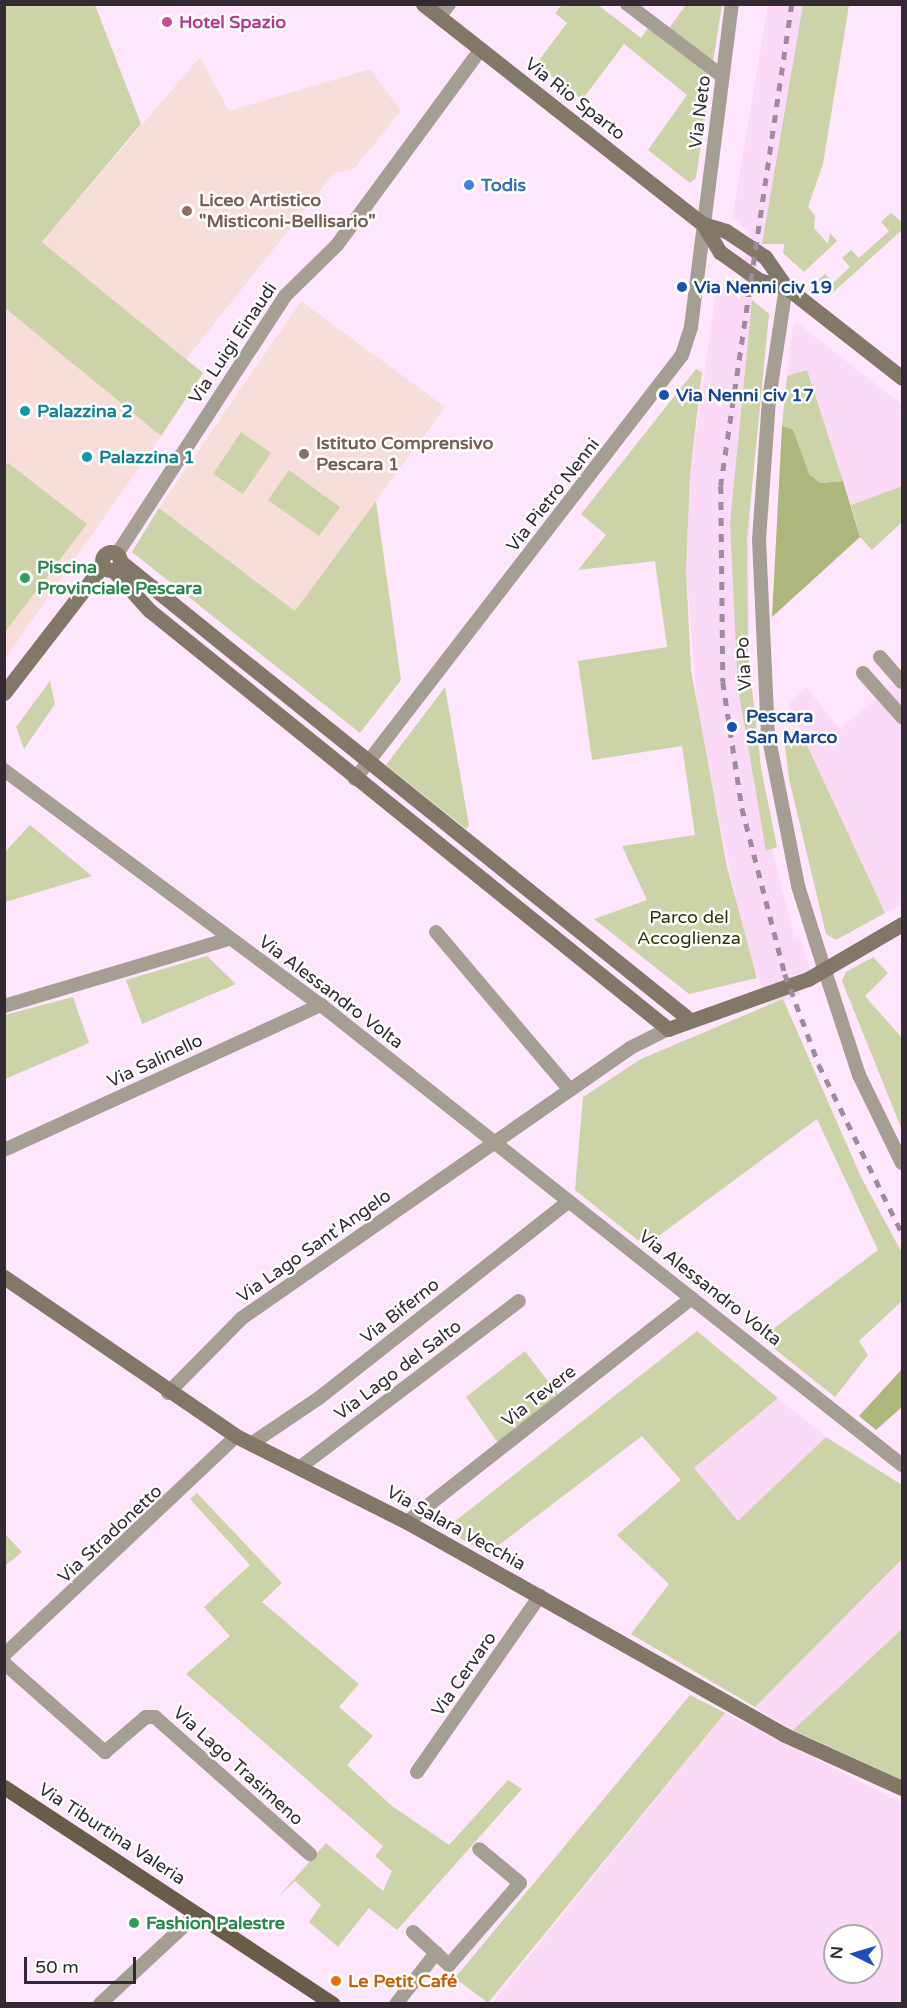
<!DOCTYPE html>
<html>
<head>
<meta charset="utf-8">
<style>
	body { margin:0 }
	#map { position:relative; width:907px; height:2008px; overflow:hidden; background:#ffe6fc; font-family:"Varela Round",sans-serif }
	div>[style] { position:absolute }
	.built>* { inset:0; background:#fadaf7 }
	.education>* { inset:0; background:#f8deda }
	.green>* { inset:0; background:#ccd3a8 }
	.forest>* { inset:0; background:#aeb77b }
	.street>* { height:14px; margin:-7px; padding:0 7px; transform-origin:7px; border-radius:7px; background:#a59e93 }
	.secondary>* { height:15px; margin:-7.5px; padding:0 7.5px; transform-origin:7.5px; border-radius:7.5px; background:#817867 }
	.secondary>.ring { margin:-7.5px; padding:0; box-sizing:content-box; background:none; border:15px solid #817867; border-radius:50% }
	.primary>* { height:15px; margin:-7.5px; padding:0 7.5px; transform-origin:7.5px; border-radius:7.5px; background:#685d48 }
	.rail>* { height:4.5px; margin-top:-2.25px; transform-origin:0; background:repeating-linear-gradient(90deg,#9d8c9c 0 8px,transparent 0 16px) }
	.dots>* { width:16px; height:16px; translate:-50% -50%; box-sizing:border-box; border:3px solid #fff; border-radius:50% }
	span { translate:-50% -50%; white-space:nowrap; text-align:center; line-height:1.15; -webkit-text-stroke:5px #fff; paint-order:stroke }
	.hotel-label { font-size:18px; color:#b23c85; font-weight:700 }
	.left { translate:0 -50%; text-align:left }
	.street-label { font-size:18px; color:#322932 }
	.shop-label { font-size:18px; color:#366cbe; font-weight:700 }
	.education-label { font-size:18px; color:#785e54; font-weight:700 }
	.transit-label { font-size:18px; color:#164399; font-weight:700 }
	.culture-label { font-size:18px; color:#0d838f; font-weight:700 }
	.leisure-label { font-size:18px; color:#27864d; font-weight:700 }
	.park-label { font-size:18px; color:#2f3404 }
	.food-label { font-size:18px; color:#c56008; font-weight:700 }
	.frame { position:absolute; inset:0; border:6px solid #322932; pointer-events:none }
	.north { position:absolute; left:823px; top:1924px; width:60px; height:60px; box-sizing:border-box; background:#fff; border:2px solid #ada9ad; border-radius:50%; rotate:275deg; font-size:16px; font-weight:700; line-height:24px; text-align:center; color:#322932 }
	.north::after { content:''; display:block; margin:auto; width:21px; height:27px; background:#204dbb; clip-path:polygon(50% 0,100% 100%,50% 72%,0 100%) }
	.scale { position:absolute; left:24px; top:1957px; width:112px; height:27px; box-sizing:border-box; border:3px solid #322932; border-top:0; padding-left:8px; font-size:18px; line-height:21px; white-space:nowrap; color:#322932; -webkit-text-stroke:4px #fff; paint-order:stroke }
</style>
</head>
<body>
<div id="map">
	<div class="built">
		<i style="clip-path:polygon(768px 5px,820px 5px,784px 244px,762px 244px,752px 300px,769px 314px,751px 472px,748px 654px,761px 768px,777px 847px,772px 849px,795px 938px,800px 936px,810px 970px,794px 976px,800px 995px,769px 1007px,745px 941px,699px 726px,686px 570px,690px 474px,717px 285px,739px 286px,749px 231px,732px 218px)"></i>
		<i style="clip-path:polygon(798px 323px,902px 405px,902px 486px,851px 505px,807px 370px,787px 376px,793px 326px)"></i>
		<i style="clip-path:polygon(902px 676px,902px 904px,885px 913px,788px 705px,806px 687px,840px 729px)"></i>
		<i style="clip-path:polygon(778px 1398px,826px 1437px,738px 1522px,694px 1468px)"></i>
		<i style="clip-path:polygon(902px 1559px,902px 1629px,793px 1730px,755px 1707px)"></i>
		<i style="clip-path:polygon(evenodd,725px 1713px,902px 1803px,902px 2003px,491px 2004px,725px 1713px,835px 1936px,871px 1936px,871px 1972px,835px 1972px,835px 1936px)"></i>
	</div>
	<div class="education">
		<i style="clip-path:polygon(200px 57px,229px 111px,370px 69px,401px 111px,354px 169px,334px 173px,186px 359px,42px 242px)"></i>
		<i style="clip-path:polygon(301px 301px,445px 407px,295px 611px,159px 508px)"></i>
		<i style="clip-path:polygon(5px 308px,161px 436px,5px 659px)"></i>
	</div>
	<div class="green">
		<i style="clip-path:polygon(4px 5px,95px 5px,141px 124px,42px 242px,203px 373px,161px 436px,5px 308px)"></i>
		<i style="clip-path:polygon(562px 5px,598px 5px,641px 38px,648px 28px,711px 77px,696px 178px,690px 183px,648px 150px,687px 95px,624px 44px,582px 100px,536px 64px,567px 23px,555px 13px)"></i>
		<i style="clip-path:polygon(686px 5px,722px 5px,713px 61px,669px 28px)"></i>
		<i style="clip-path:polygon(803px 5px,849px 5px,823px 164px,808px 207px,815px 216px,814px 228px,828px 244px,830px 233px,837px 241px,804px 272px,783px 253px,784px 244px,762px 244px)"></i>
		<i style="clip-path:polygon(891px 213px,902px 222px,902px 230px,830px 295px,816px 282px,825px 274px,833px 283px,850px 267px,842px 258px,851px 250px,859px 258px,889px 231px,881px 222px)"></i>
		<i style="clip-path:polygon(752px 300px,769px 314px,747px 539px,748px 654px,761px 768px,777px 847px,766px 851px,738px 688px,730px 523px)"></i>
		<i style="clip-path:polygon(696px 369px,702px 372px,690px 474px,686px 570px,691px 670px,727px 867px,757px 978px,689px 994px,594px 919px,647px 900px,622px 846px,695px 835px,682px 746px,592px 760px,578px 661px,667px 647px,655px 561px,578px 570px,606px 535px,581px 514px)"></i>
		<i style="clip-path:polygon(807px 370px,843px 481px,819px 483px,809px 474px,782px 426px,787px 376px)"></i>
		<i style="clip-path:polygon(241px 432px,271px 453px,243px 494px,213px 474px)"></i>
		<i style="clip-path:polygon(8px 463px,87px 524px,5px 632px,4px 468px)"></i>
		<i style="clip-path:polygon(289px 470px,340px 507px,319px 536px,268px 500px)"></i>
		<i style="clip-path:polygon(902px 486px,902px 522px,872px 550px,860px 537px,851px 505px)"></i>
		<i style="clip-path:polygon(376px 501px,401px 680px,360px 733px,132px 552px,159px 508px,295px 611px)"></i>
		<i style="clip-path:polygon(50px 681px,55px 704px,24px 749px,16px 727px)"></i>
		<i style="clip-path:polygon(445px 687px,469px 826px,466px 829px,386px 765px)"></i>
		<i style="clip-path:polygon(800px 730px,885px 913px,836px 940px,826px 934px,789px 779px,784px 738px)"></i>
		<i style="clip-path:polygon(30px 825px,92px 876px,5px 902px,5px 852px)"></i>
		<i style="clip-path:polygon(207px 956px,236px 984px,142px 1024px,126px 980px)"></i>
		<i style="clip-path:polygon(873px 957px,888px 973px,865px 996px,902px 1038px,902px 1130px,842px 981px,846px 972px)"></i>
		<i style="clip-path:polygon(73px 997px,89px 1043px,5px 1079px,5px 1015px)"></i>
		<i style="clip-path:polygon(783px 999px,861px 1177px,902px 1253px,902px 1301px,859px 1341px,868px 1355px,835px 1397px,761px 1338px,878px 1250px,817px 1119px,645px 1246px,575px 1190px,583px 1097px,641px 1059px)"></i>
		<i style="clip-path:polygon(697px 1331px,778px 1398px,694px 1468px,738px 1521px,826px 1437px,902px 1485px,902px 1559px,755px 1707px,631px 1634px,669px 1584px,617px 1535px,681px 1480px,642px 1436px,487px 1554px,445px 1529px)"></i>
		<i style="clip-path:polygon(525px 1351px,560px 1397px,498px 1443px,466px 1397px)"></i>
		<i style="clip-path:polygon(197px 1493px,282px 1583px,262px 1602px,359px 1684px,339px 1707px,373px 1736px,347px 1765px,392px 1806px,449px 1845px,508px 1780px,522px 1789px,397px 1930px,369px 1908px,338px 1947px,309px 1922px,321px 1905px,295px 1881px,278px 1897px,326px 1843px,383px 1891px,392px 1871px,375px 1856px,383px 1846px,186px 1674px,230px 1636px,204px 1607px,250px 1565px,190px 1499px)"></i>
		<i style="clip-path:polygon(4px 1533px,22px 1552px,5px 1566px,4px 1566px)"></i>
		<i style="clip-path:polygon(902px 1629px,902px 1780px,793px 1730px)"></i>
		<i style="clip-path:polygon(690px 1695px,725px 1713px,488px 2003px,455px 1978px)"></i>
	</div>
	<div class="forest">
		<i style="clip-path:polygon(782px 426px,793px 430px,809px 474px,820px 483px,843px 481px,860px 537px,772px 617px)"></i>
		<i style="clip-path:polygon(902px 1369px,902px 1407px,876px 1430px,859px 1416px)"></i>
	</div>
	<div class="street">
		<i style="left:627px;top:4px;width:119px;rotate:37.2deg"></i>
		<i style="left:439px;top:17px;width:16px;rotate:-52deg"></i>
		<i style="left:786px;top:287px;width:114px;rotate:98.6deg"></i>
		<i style="left:769px;top:400px;width:139px;rotate:94.1deg"></i>
		<i style="left:759px;top:539px;width:195px;rotate:87.4deg"></i>
		<i style="left:768px;top:734px;width:155px;rotate:78.8deg"></i>
		<i style="left:798px;top:886px;width:86px;rotate:72.4deg"></i>
		<i style="left:824px;top:968px;width:113px;rotate:71.9deg"></i>
		<i style="left:859px;top:1075px;width:98px;rotate:64deg"></i>
		<i style="left:117px;top:554px;width:309px;rotate:-56.9deg"></i>
		<i style="left:286px;top:295px;width:71px;rotate:-44.4deg"></i>
		<i style="left:337px;top:245px;width:243px;rotate:-53.7deg"></i>
		<i style="left:880px;top:657px;width:33px;rotate:49deg"></i>
		<i style="left:863px;top:673px;width:59px;rotate:48.4deg"></i>
		<i style="left:4px;top:770px;width:395px;rotate:36.6deg"></i>
		<i style="left:321px;top:1005px;width:741px;rotate:38.37deg"></i>
		<i style="left:355px;top:779px;width:535px;rotate:-52.36deg"></i>
		<i style="left:682px;top:355px;width:29px;rotate:-72deg"></i>
		<i style="left:691px;top:327px;width:326px;rotate:-82.8deg"></i>
		<i style="left:436px;top:932px;width:207px;rotate:49.7deg"></i>
		<i style="left:4px;top:1006px;width:235px;rotate:-16.6deg"></i>
		<i style="left:4px;top:1150px;width:349px;rotate:-24.6deg"></i>
		<i style="left:168px;top:1393px;width:105px;rotate:-45.4deg"></i>
		<i style="left:242px;top:1318px;width:473px;rotate:-34.8deg"></i>
		<i style="left:630px;top:1048px;width:42px;rotate:-26.6deg"></i>
		<i style="left:251px;top:1444px;width:82px;rotate:-34.1deg"></i>
		<i style="left:319px;top:1398px;width:318px;rotate:-38.2deg"></i>
		<i style="left:299px;top:1468px;width:276px;rotate:-37.2deg"></i>
		<i style="left:407px;top:1522px;width:362px;rotate:-38.2deg"></i>
		<i style="left:4px;top:1655px;width:319px;rotate:-43.3deg"></i>
		<i style="left:4px;top:1663px;width:135px;rotate:41.4deg"></i>
		<i style="left:105px;top:1752px;width:54px;rotate:-40.5deg"></i>
		<i style="left:146px;top:1717px;width:9px"></i>
		<i style="left:155px;top:1717px;width:207px;rotate:41.5deg"></i>
		<i style="left:417px;top:1772px;width:215px;rotate:-55.1deg"></i>
		<i style="left:413px;top:1932px;width:49px;rotate:42.5deg"></i>
		<i style="left:449px;top:1965px;width:108px;rotate:-49.1deg"></i>
		<i style="left:520px;top:1883px;width:53px;rotate:-140.3deg"></i>
		<i style="left:100px;top:2004px;width:132px;rotate:-42.9deg"></i>
		<i style="left:396px;top:2004px;width:65px;rotate:-51.9deg"></i>
	</div>
	<div class="secondary">
		<i style="left:423px;top:4px;width:356px;rotate:38.2deg"></i>
		<i style="left:703px;top:224px;width:33px;rotate:59deg"></i>
		<i style="left:720px;top:252px;width:48px;rotate:35.7deg"></i>
		<i style="left:759px;top:280px;width:28px;rotate:15deg"></i>
		<i style="left:703px;top:224px;width:24px;rotate:17deg"></i>
		<i style="left:726px;top:231px;width:47px;rotate:33.7deg"></i>
		<i style="left:765px;top:257px;width:37px;rotate:55deg"></i>
		<i style="left:786px;top:287px;width:147px;rotate:38.1deg"></i>
		<i class="ring" style="left:102px;top:552px;width:3px;height:3px"></i>
		<i style="left:121px;top:562px;width:730px;rotate:38.83deg"></i>
		<i style="left:113px;top:570px;width:54px;rotate:48deg"></i>
		<i style="left:149px;top:610px;width:667px;rotate:38.91deg"></i>
		<i style="left:668px;top:1029px;width:149px;rotate:-19.7deg"></i>
		<i style="left:808px;top:979px;width:109px;rotate:-30.3deg"></i>
		<i style="left:4px;top:693px;width:162px;rotate:-52.3deg"></i>
		<i style="left:4px;top:1277px;width:281px;rotate:34.4deg"></i>
		<i style="left:236px;top:1436px;width:191px;rotate:26.7deg"></i>
		<i style="left:407px;top:1522px;width:434px;rotate:29.4deg"></i>
		<i style="left:785px;top:1735px;width:128px;rotate:24.4deg"></i>
	</div>
	<div class="primary">
		<i style="left:4px;top:1787px;width:394px;rotate:33.4deg"></i>
	</div>
	<div class="rail">
		<i style="left:792px;top:4px;width:487px;rotate:98.4deg"></i>
		<i style="left:721px;top:486px;width:196px;rotate:89.4deg"></i>
		<i style="left:723px;top:682px;width:127px;rotate:81.4deg"></i>
		<i style="left:742px;top:808px;width:171px;rotate:75.5deg"></i>
		<i style="left:785px;top:974px;width:97px;rotate:69.5deg"></i>
		<i style="left:819px;top:1065px;width:187px;rotate:63.7deg"></i>
	</div>
	<div class="dots">
		<i style="left:167px;top:22px;background:#d1479c"></i>
		<i style="left:469px;top:185px;background:#3f7fe0"></i>
		<i style="left:187px;top:211px;background:#8d6e63"></i>
		<i style="left:682px;top:287px;background:#1a4fb4"></i>
		<i style="left:664px;top:395px;background:#1a4fb4"></i>
		<i style="left:25px;top:411px;background:#0f9aa8"></i>
		<i style="left:304px;top:454px;background:#8d6e63"></i>
		<i style="left:87px;top:457px;background:#0f9aa8"></i>
		<i style="left:25px;top:578px;background:#2e9e5b"></i>
		<i style="left:732px;top:727px;background:#1a4fb4"></i>
		<i style="left:134px;top:1923px;background:#2e9e5b"></i>
		<i style="left:336px;top:1981px;background:#e8710a"></i>
	</div>
	<div class="hotel-label">
		<span class="left" style="left:179px;top:22px">Hotel Spazio</span>
	</div>
	<div class="street-label">
		<span style="left:575px;top:99px;rotate:38deg">Via Rio Sparto</span>
		<span style="left:700px;top:112px;rotate:-83deg">Via Neto</span>
		<span style="left:233px;top:343px;rotate:-56deg">Via Luigi Einaudi</span>
		<span style="left:553px;top:495px;rotate:-52deg">Via Pietro Nenni</span>
		<span style="left:744px;top:664px;rotate:-93deg">Via Po</span>
		<span style="left:331px;top:992px;rotate:37deg">Via Alessandro Volta</span>
		<span style="left:155px;top:1061px;rotate:-25deg">Via Salinello</span>
		<span style="left:314px;top:1246px;rotate:-35deg">Via Lago Sant'Angelo</span>
		<span style="left:710px;top:1288px;rotate:38deg">Via Alessandro Volta</span>
		<span style="left:400px;top:1311px;rotate:-38deg">Via Biferno</span>
		<span style="left:398px;top:1370px;rotate:-37deg">Via Lago del Salto</span>
		<span style="left:539px;top:1396px;rotate:-38deg">Via Tevere</span>
		<span style="left:456px;top:1528px;rotate:29deg">Via Salara Vecchia</span>
		<span style="left:110px;top:1534px;rotate:-43deg">Via Stradonetto</span>
		<span style="left:464px;top:1674px;rotate:-55deg">Via Cervaro</span>
		<span style="left:238px;top:1766px;rotate:42deg">Via Lago Trasimeno</span>
		<span style="left:112px;top:1834px;rotate:33deg">Via Tiburtina Valeria</span>
	</div>
	<div class="shop-label">
		<span class="left" style="left:481px;top:185px">Todis</span>
	</div>
	<div class="education-label">
		<span class="left" style="left:199px;top:211px">Liceo Artistico<br>"Misticoni-Bellisario"</span>
		<span class="left" style="left:316px;top:454px">Istituto Comprensivo<br>Pescara 1</span>
	</div>
	<div class="transit-label">
		<span class="left" style="left:694px;top:287px">Via Nenni civ 19</span>
		<span class="left" style="left:676px;top:395px">Via Nenni civ 17</span>
		<span class="left" style="left:746px;top:727px">Pescara<br>San Marco</span>
	</div>
	<div class="culture-label">
		<span class="left" style="left:37px;top:411px">Palazzina 2</span>
		<span class="left" style="left:99px;top:457px">Palazzina 1</span>
	</div>
	<div class="leisure-label">
		<span class="left" style="left:37px;top:578px">Piscina<br>Provinciale Pescara</span>
		<span class="left" style="left:146px;top:1923px">Fashion Palestre</span>
	</div>
	<div class="park-label">
		<span style="left:689px;top:928px">Parco del<br>Accoglienza</span>
	</div>
	<div class="food-label">
		<span class="left" style="left:348px;top:1981px">Le Petit Café</span>
	</div>
	<div class="frame"></div>
	<div class="north">N</div>
	<div class="scale">50 m</div>
</div>
</body>
</html>
